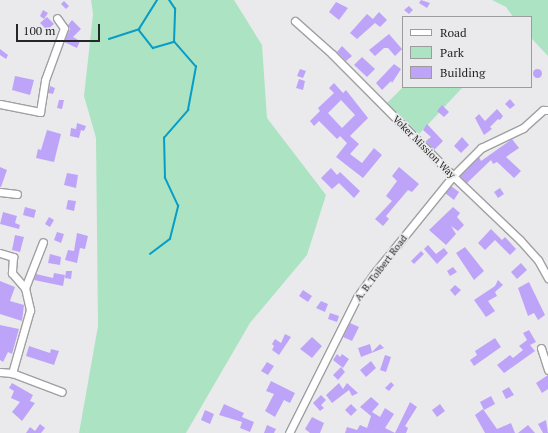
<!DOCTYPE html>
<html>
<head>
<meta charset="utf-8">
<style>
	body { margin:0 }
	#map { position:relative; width:548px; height:433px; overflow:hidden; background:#eaeaec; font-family:"PT Serif",serif }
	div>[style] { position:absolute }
	.green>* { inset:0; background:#ace4c3 }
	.stream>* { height:1.5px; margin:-0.75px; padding:0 0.75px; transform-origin:0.75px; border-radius:0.75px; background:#089dc6 }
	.building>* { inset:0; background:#bea4f9 }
	.round { border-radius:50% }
	.roads { filter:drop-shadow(1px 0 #a0a0a2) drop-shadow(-1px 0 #a0a0a2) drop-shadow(0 1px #a0a0a2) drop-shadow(0 -1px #a0a0a2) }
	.minor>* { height:7px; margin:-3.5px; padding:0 3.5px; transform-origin:3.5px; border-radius:3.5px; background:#fff }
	span { translate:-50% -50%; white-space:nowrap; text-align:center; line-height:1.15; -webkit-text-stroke:3.5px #eaeaec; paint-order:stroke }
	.street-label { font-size:10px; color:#262627 }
	.legend { position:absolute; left:402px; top:16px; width:130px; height:72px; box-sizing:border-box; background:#eaeaec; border:1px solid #9c9c9d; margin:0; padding:5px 7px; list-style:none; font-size:12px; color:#262627 }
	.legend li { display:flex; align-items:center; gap:8px; height:20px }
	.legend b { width:20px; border:1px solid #9c9c9d }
	.scale { position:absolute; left:16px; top:24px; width:84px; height:18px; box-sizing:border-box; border:2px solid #262627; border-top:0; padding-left:5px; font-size:12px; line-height:14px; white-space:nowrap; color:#262627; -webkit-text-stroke:3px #eaeaec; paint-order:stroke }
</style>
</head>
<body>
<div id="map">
	<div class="green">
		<i style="clip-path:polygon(91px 0,234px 0,262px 45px,267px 118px,326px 195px,307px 255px,250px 323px,186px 433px,79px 433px,98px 326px,96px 138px,84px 96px,93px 14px)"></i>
		<i style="clip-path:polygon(492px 0,548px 0,548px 56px,531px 38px,531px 17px,513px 17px,506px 7px)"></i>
		<i style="clip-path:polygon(403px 87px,463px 87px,419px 134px,387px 103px)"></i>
	</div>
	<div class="stream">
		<i style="left:139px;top:30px;width:23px;rotate:52deg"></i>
		<i style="left:153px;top:48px;width:22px;rotate:-16deg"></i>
		<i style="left:109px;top:39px;width:32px;rotate:-18deg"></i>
		<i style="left:139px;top:29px;width:34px;rotate:-58deg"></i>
		<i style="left:150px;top:254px;width:25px;rotate:-37deg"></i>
		<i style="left:170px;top:239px;width:34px;rotate:-76deg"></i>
		<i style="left:178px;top:206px;width:31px;rotate:-115deg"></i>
		<i style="left:165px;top:178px;width:40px;rotate:-91.4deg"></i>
		<i style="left:164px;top:138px;width:37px;rotate:-49deg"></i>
		<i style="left:188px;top:110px;width:44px;rotate:-79.5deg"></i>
		<i style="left:196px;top:67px;width:33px;rotate:-131deg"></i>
		<i style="left:174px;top:42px;width:33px;rotate:-88deg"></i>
		<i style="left:175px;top:9px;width:11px;rotate:-124deg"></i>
	</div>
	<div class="building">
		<i style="clip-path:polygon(421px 0,430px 3px,427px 8px,419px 3px)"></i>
		<i style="clip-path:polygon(64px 1px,69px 6px,66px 9px,61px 4px)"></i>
		<i style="clip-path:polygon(336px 2px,348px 8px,339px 20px,329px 12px)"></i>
		<i style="clip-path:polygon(409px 6px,413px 10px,409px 14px,404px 10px)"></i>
		<i style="clip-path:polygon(43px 10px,48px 13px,44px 19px,40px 16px)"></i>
		<i style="clip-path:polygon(379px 12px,387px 20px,380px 27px,375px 23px,357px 39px,350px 33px,367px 14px,373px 19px)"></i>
		<i style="clip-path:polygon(47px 17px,54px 24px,47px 30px,40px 23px)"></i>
		<i style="clip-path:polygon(72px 20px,81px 29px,73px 37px,80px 41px,77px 48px,64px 42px,70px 29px,68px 25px)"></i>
		<i style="clip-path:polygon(389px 34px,402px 49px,395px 56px,388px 48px,384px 48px,375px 56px,369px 50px)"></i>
		<i style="clip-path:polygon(342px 46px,352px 56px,346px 61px,337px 52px)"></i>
		<i style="clip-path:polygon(0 49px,8px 55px,6px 59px,0 55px)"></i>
		<i style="clip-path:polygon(362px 57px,375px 69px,367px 77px,354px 65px)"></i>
		<i style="clip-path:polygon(394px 64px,401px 69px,392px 83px,391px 81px,382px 90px,376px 83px)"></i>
		<i class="round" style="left:532.5px;top:68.5px;width:9px;height:9px"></i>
		<i style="clip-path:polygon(300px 69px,306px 71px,303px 78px,297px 76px)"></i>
		<i style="clip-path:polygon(15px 76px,34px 80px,30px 95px,12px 90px)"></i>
		<i style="clip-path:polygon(299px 79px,305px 81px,303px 90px,296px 88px)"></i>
		<i style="clip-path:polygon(evenodd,334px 83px,343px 93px,346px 90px,368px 118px,350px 136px,359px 144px,350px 154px,362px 163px,374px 148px,382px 155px,363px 178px,336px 157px,347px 143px,340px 136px,337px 139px,319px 121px,314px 126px,310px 121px,320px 111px,318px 108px,334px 93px,329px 88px,334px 83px,341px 100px,355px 115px,342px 128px,328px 113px,341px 100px)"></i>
		<i style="clip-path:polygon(50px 86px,55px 88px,53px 94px,48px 93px)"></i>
		<i style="clip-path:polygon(510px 99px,515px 105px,510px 109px,505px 104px)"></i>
		<i style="clip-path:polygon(59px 100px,64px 100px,62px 109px,57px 108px)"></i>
		<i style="clip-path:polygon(442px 105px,449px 112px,444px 117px,437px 111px)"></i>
		<i style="clip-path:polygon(497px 109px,503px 116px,500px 120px,498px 119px,490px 127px,492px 129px,484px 135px,475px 118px,479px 114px,485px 121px)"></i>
		<i style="clip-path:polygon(77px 123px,86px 126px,84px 131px,81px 130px,79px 138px,70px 136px,71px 128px,76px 129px)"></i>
		<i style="clip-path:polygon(427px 124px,443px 141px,434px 150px,426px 141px,431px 137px,423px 130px)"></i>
		<i style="clip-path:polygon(47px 130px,61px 134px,54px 162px,36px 158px,38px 149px,41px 150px)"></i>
		<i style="clip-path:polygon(462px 137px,469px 145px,461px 153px,454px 146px)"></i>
		<i style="clip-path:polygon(512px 139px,519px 148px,506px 157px,521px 171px,514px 178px,497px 162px,493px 164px,491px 160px,467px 183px,460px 176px,479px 157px,481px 161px)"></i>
		<i style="clip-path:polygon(0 167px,7px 170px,1px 187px,0 187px)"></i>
		<i style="clip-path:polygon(399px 167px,419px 184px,412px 192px,408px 190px,386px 216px,389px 219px,383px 226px,375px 219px,392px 201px,386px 196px,397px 181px,392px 176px)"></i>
		<i style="clip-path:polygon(331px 168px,337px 175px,340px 172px,360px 191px,354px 198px,339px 183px,332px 189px,321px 178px)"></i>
		<i style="clip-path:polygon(67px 173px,78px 175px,76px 188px,64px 185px)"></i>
		<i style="clip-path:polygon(451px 186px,459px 192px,454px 200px,445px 193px)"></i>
		<i style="clip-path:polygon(500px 188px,504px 194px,498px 198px,494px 192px)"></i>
		<i style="clip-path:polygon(68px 200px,76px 201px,74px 211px,66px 209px)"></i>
		<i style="clip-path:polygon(25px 207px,36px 210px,34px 218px,23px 215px)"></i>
		<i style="clip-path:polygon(453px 207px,460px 213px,457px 217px,464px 225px,458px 231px,451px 226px,456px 234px,446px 245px,429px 230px)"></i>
		<i style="clip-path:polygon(3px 212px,17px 216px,15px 223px,20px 225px,19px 229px,0 224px)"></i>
		<i style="clip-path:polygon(49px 217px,54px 220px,50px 227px,45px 224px)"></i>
		<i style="clip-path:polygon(491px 229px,502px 240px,505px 237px,516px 249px,510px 255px,495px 240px,485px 250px,478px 243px)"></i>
		<i style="clip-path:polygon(57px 232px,64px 234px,61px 243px,54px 240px)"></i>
		<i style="clip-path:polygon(77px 233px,88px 236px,85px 249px,80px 248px,77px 263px,65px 260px,68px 250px,74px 251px)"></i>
		<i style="clip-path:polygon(15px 235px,24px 237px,20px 252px,12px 250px)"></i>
		<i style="clip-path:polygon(428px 245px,436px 254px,444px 248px,448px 253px,437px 264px,424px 249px)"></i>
		<i style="clip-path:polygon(465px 247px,484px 271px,474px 280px,456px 253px)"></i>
		<i style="clip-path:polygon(421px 251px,424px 254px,414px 264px,411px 261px)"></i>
		<i style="clip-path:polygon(50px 254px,61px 257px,60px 265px,48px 263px)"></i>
		<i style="clip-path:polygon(521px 263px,527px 270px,517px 279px,511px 272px)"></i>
		<i style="clip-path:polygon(453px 267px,457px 272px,450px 276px,447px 271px)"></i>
		<i style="clip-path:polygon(66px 271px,72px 271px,71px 279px,65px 278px)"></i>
		<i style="clip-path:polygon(54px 273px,65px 275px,63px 286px,34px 280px,36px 274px,53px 278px)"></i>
		<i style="clip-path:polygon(498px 280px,503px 285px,495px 292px,497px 296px,488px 301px,495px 311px,486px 317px,474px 300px,495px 286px)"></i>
		<i style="clip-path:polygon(0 281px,15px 287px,10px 301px,24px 305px,22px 321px,0 314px)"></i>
		<i style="clip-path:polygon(529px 282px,545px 315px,538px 320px,534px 313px,528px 316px,518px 288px)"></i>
		<i style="clip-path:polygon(455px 285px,461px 290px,455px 296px,450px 290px)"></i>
		<i style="clip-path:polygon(303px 290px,312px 296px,308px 302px,299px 296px)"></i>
		<i style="clip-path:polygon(321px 301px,328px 304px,325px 312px,316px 308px)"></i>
		<i style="clip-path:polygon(330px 313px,339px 316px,337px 322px,328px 319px)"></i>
		<i style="clip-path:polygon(350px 323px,359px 327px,352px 341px,343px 337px)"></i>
		<i style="clip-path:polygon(0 325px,19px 329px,12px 354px,8px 352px,3px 362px,0 360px)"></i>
		<i style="clip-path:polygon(529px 330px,536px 342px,530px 345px,535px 351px,504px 373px,497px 365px,510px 355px,513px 358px,523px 350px,519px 346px,527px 340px,523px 333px)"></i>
		<i style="clip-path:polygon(285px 334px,291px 337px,279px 355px,272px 350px,274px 346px,272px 344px,275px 339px,281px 343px)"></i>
		<i style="clip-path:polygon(312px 337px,322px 346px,312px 358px,300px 349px)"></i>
		<i style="clip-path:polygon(495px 338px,501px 347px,474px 366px,470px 360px,477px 355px,475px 351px)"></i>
		<i style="clip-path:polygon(370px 344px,372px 352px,380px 344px,384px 348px,361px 357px,358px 348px)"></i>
		<i style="clip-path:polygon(29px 346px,50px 353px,51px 349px,59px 351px,54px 365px,26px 356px)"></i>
		<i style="clip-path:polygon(337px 354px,340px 357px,342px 354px,349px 359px,343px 368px,333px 360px)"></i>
		<i style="clip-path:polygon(385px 355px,391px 357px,386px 372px,380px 370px)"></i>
		<i style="clip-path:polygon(371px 361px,376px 368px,366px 377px,360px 370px)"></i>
		<i style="clip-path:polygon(267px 362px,274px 366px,268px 375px,261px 371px)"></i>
		<i style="clip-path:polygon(341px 367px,345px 372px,338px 380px,333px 375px)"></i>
		<i style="clip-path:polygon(548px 375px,548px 389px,542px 393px,536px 383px)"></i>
		<i style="clip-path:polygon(271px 381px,295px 393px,290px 403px,284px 400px,275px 417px,265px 411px,274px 394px,266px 391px)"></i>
		<i style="clip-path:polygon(391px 382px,394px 385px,389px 391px,385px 388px)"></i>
		<i style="clip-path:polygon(12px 383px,33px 395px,30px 401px,35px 403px,22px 421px,12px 412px,20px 402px,11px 398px,14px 391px,9px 388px)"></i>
		<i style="clip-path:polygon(339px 383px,343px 389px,347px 383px,358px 393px,352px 396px,349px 390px,332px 403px,326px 395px)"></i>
		<i style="clip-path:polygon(509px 387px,514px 395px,506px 399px,502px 391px)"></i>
		<i style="clip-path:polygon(321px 395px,326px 400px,321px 405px,324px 408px,320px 411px,313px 403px)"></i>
		<i style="clip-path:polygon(491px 396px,495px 404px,484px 410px,480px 402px)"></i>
		<i style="clip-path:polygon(371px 397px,379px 404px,372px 412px,380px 417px,385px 408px,394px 414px,385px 428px,395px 433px,410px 402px,417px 407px,405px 426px,408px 428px,406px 433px,345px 433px,347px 427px,357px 430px,360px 425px,367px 428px,371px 416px,360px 407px)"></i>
		<i style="clip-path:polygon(224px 404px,244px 413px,242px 417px,254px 422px,250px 432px,240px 428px,242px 422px,219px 415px)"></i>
		<i style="clip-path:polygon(351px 404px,357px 410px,351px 416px,345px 410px)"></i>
		<i style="clip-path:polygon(440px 404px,445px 411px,437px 417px,432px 410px)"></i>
		<i style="clip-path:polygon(483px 409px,497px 429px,511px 423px,515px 433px,485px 433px,475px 415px)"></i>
		<i style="clip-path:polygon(205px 410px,214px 414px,210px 424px,201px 420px)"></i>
		<i style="clip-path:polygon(312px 417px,324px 423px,320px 433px,310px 433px,305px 429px)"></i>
		<i style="clip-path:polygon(546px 420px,548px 433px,543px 433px,538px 424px)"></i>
		<i style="clip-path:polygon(40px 424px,45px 428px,41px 433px,26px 433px,30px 427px,35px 431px)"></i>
		<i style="clip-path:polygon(267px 425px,276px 429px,274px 433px,264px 433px)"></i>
		<i style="clip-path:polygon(528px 425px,535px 433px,518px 433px)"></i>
	</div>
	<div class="roads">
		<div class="minor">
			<i style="left:295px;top:21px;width:50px;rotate:41.7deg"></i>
			<i style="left:332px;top:54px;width:172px;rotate:45.2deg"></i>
			<i style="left:453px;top:176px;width:93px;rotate:43.7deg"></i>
			<i style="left:520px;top:240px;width:27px;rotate:48deg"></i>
			<i style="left:538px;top:260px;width:21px;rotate:61deg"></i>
			<i style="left:0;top:104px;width:41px;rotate:11.3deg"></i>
			<i style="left:40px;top:112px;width:32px;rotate:-81deg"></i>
			<i style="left:45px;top:80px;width:55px;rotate:-69.9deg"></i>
			<i style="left:64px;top:28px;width:12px;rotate:-125deg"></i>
			<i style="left:0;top:192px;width:17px;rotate:7deg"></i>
			<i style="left:0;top:253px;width:14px;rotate:17deg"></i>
			<i style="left:13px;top:257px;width:16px;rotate:94deg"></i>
			<i style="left:12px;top:273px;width:20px;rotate:49deg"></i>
			<i style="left:25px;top:288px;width:23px;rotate:77deg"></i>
			<i style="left:30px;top:310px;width:66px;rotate:105.9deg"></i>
			<i style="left:25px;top:288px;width:49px;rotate:-68.6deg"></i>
			<i style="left:541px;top:348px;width:23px;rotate:72deg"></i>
			<i style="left:0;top:372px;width:12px;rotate:5deg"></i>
			<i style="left:12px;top:373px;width:53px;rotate:20.8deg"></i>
			<i style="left:289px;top:433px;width:152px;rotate:-63.4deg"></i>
			<i style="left:357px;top:297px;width:32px;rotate:-54deg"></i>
			<i style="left:376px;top:271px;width:122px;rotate:-51deg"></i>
			<i style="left:453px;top:176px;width:40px;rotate:-45deg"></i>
			<i style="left:481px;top:148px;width:47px;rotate:-25.5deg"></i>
			<i style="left:523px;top:128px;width:27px;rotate:-42deg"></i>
			<i style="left:543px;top:110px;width:5px"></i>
		</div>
	</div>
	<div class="street-label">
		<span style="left:424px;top:147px;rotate:45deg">Voker Mission Way</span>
		<span style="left:381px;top:268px;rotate:-53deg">A. B. Tolbert Road</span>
	</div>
	<ul class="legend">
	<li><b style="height:5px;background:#fff"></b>Road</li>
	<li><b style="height:11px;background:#ace4c3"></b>Park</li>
	<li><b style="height:11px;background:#bea4f9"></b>Building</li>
	</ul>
	<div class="scale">100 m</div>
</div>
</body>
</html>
